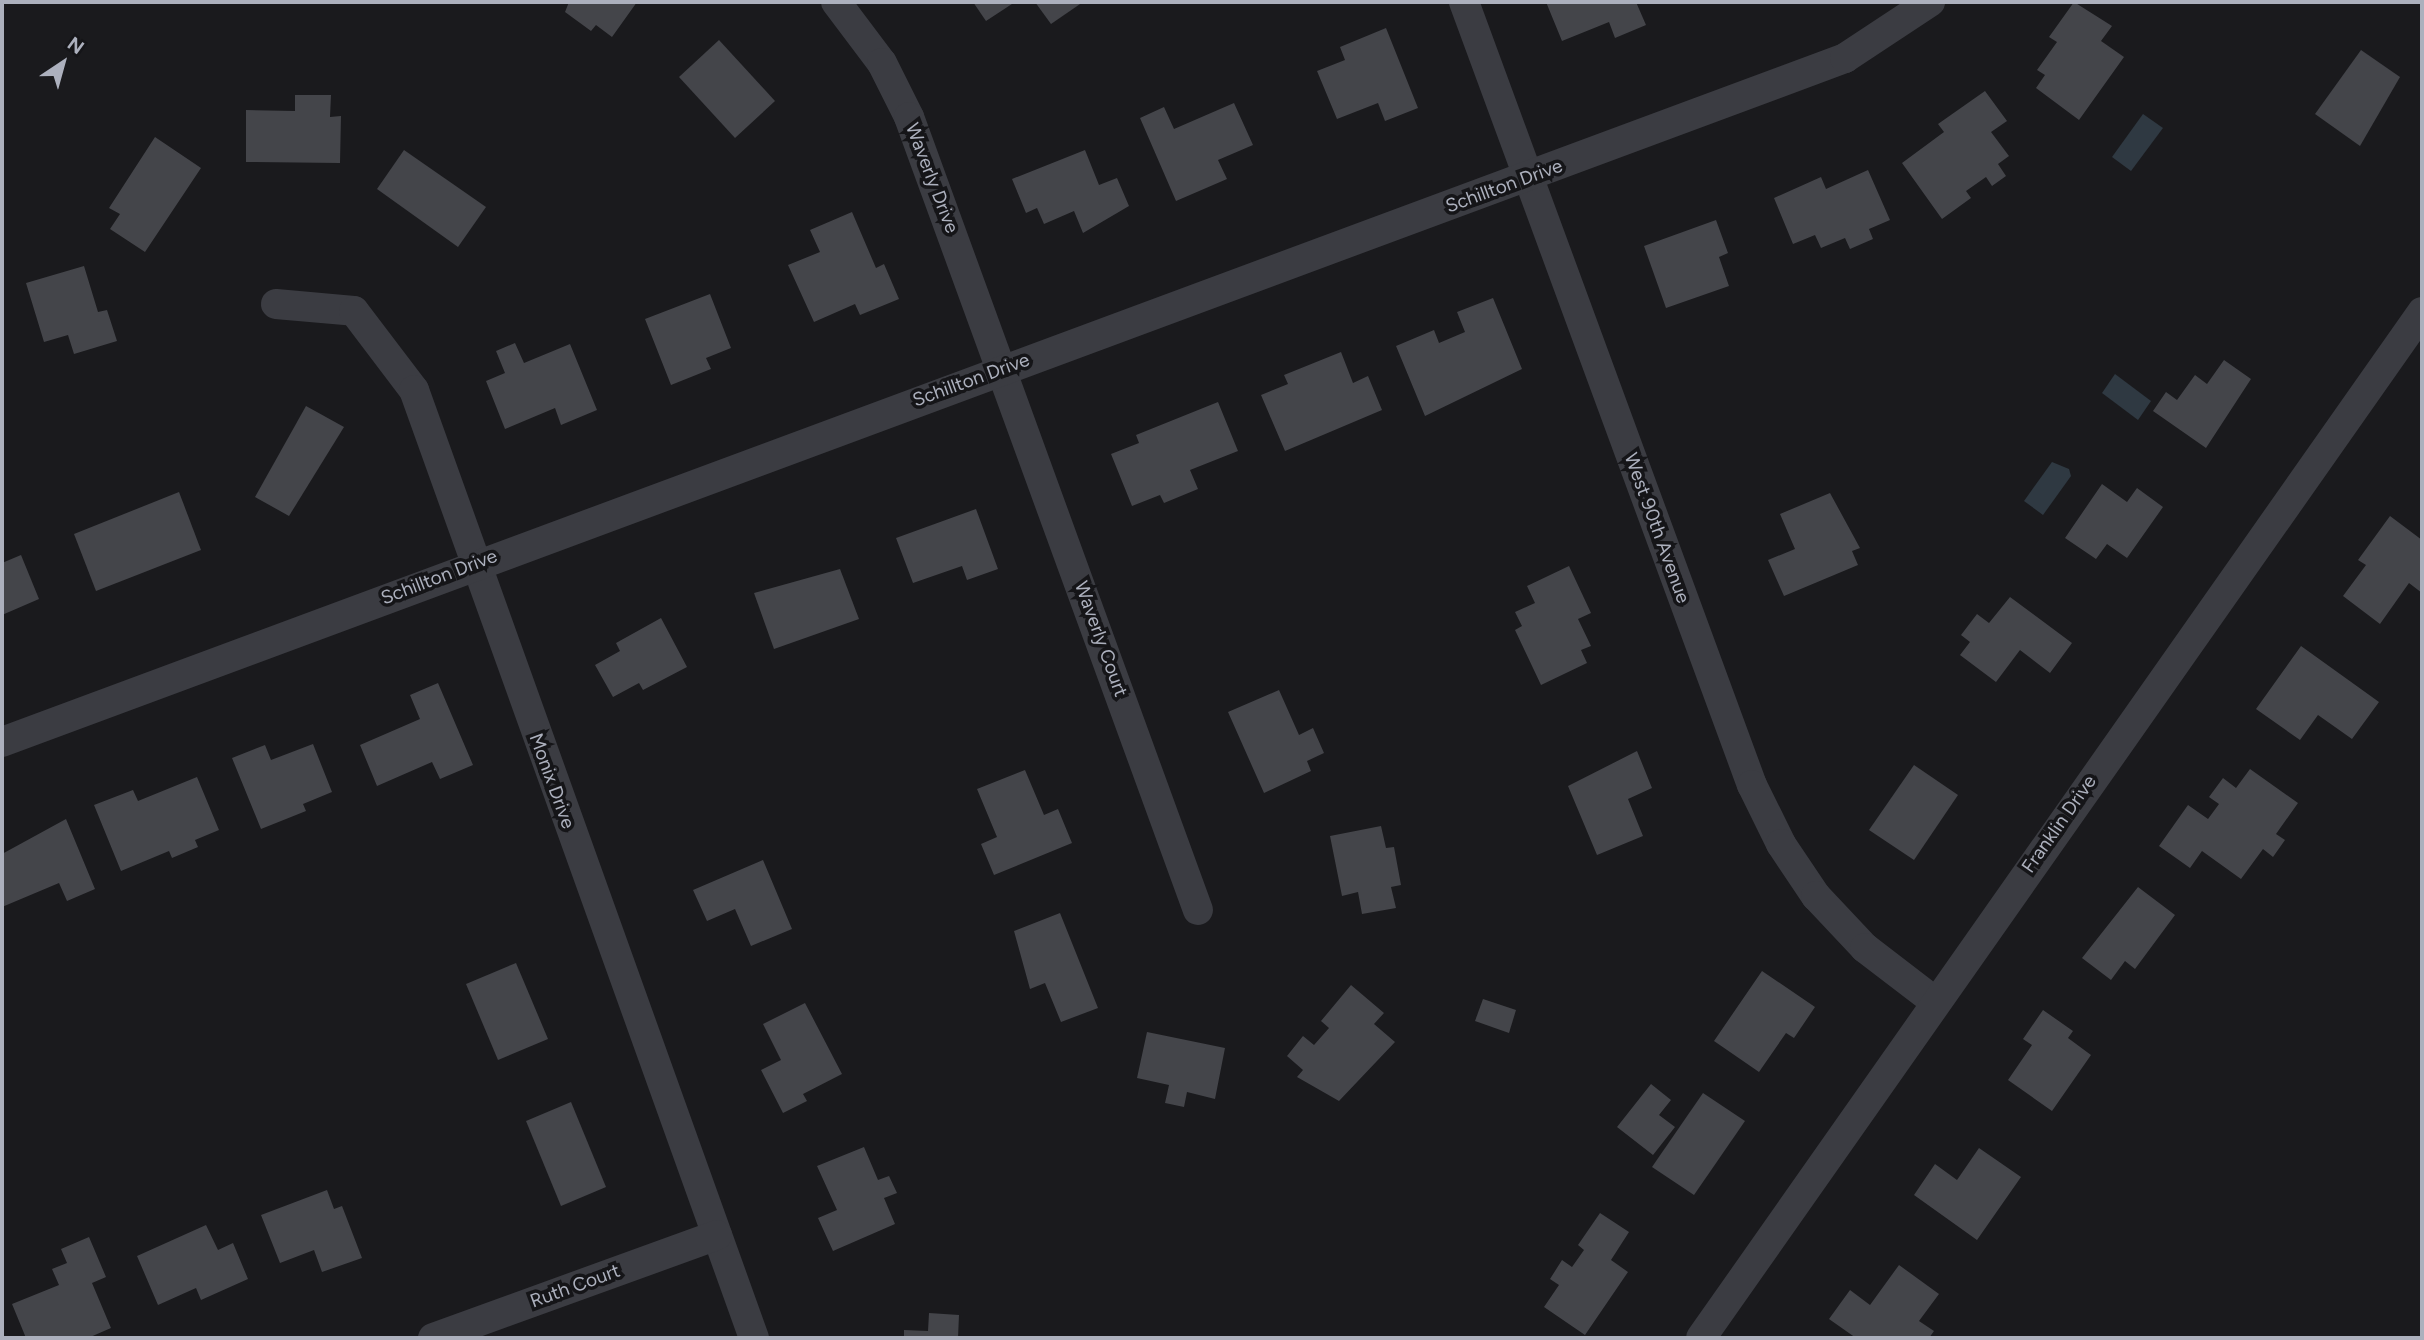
<!DOCTYPE html>
<html>
<head>
<meta charset="utf-8">
<style>
	body { margin:0 }
	#map { position:relative; width:2424px; height:1340px; overflow:hidden; background:#1a1a1d; font-family:Figtree,sans-serif }
	div>[style] { position:absolute }
	.water>* { inset:0; background:#2f3942 }
	.building>* { inset:0; background:#44454a }
	.street>* { height:30px; margin:-15px; padding:0 15px; transform-origin:15px; border-radius:15px; background:#3b3c42 }
	span { translate:-50% -50%; white-space:nowrap; text-align:center; line-height:1.15; -webkit-text-stroke:7px #151518; paint-order:stroke }
	.street-label { font-size:19px; color:#acb0bd }
	.frame { position:absolute; inset:0; border:4px solid #acb0bd; pointer-events:none }
	.north { position:absolute; left:28px; top:28px; width:70px; height:70px; -webkit-text-stroke:5px #151518; paint-order:stroke; rotate:36deg; font-size:19px; font-weight:700; line-height:28px; text-align:center; color:#acb0bd }
	.north::after { content:''; display:block; margin:auto; width:24px; height:32px; background:#acb0bd; clip-path:polygon(50% 0,100% 100%,50% 72%,0 100%) }
</style>
</head>
<body>
<div id="map">
	<div class="water">
		<i style="clip-path:polygon(2143px 114px,2163px 128px,2131px 171px,2112px 157px)"></i>
		<i style="clip-path:polygon(2115px 374px,2151px 401px,2138px 420px,2102px 393px)"></i>
		<i style="clip-path:polygon(2052px 462px,2069px 469px,2071px 476px,2043px 515px,2024px 501px)"></i>
	</div>
	<div class="building">
		<i style="clip-path:polygon(569px 2px,637px 2px,612px 37px,596px 25px,591px 31px,565px 12px)"></i>
		<i style="clip-path:polygon(973px 2px,1015px 2px,986px 21px)"></i>
		<i style="clip-path:polygon(1035px 2px,1083px 2px,1051px 24px)"></i>
		<i style="clip-path:polygon(1546px 2px,1636px 2px,1646px 25px,1615px 38px,1609px 22px,1562px 41px)"></i>
		<i style="clip-path:polygon(2074px 2px,2112px 26px,2101px 41px,2124px 57px,2079px 120px,2036px 88px,2045px 75px,2037px 70px,2057px 42px,2049px 37px)"></i>
		<i style="clip-path:polygon(1386px 28px,1418px 108px,1385px 121px,1378px 103px,1337px 119px,1317px 71px,1345px 60px,1340px 47px)"></i>
		<i style="clip-path:polygon(719px 40px,775px 101px,735px 138px,679px 77px)"></i>
		<i style="clip-path:polygon(2361px 50px,2400px 77px,2360px 146px,2315px 114px)"></i>
		<i style="clip-path:polygon(1985px 91px,2007px 121px,1991px 132px,2009px 156px,1998px 164px,2006px 176px,1992px 186px,1986px 177px,1966px 191px,1971px 198px,1942px 219px,1902px 163px,1944px 132px,1938px 124px)"></i>
		<i style="clip-path:polygon(295px 95px,331px 95px,330px 117px,341px 116px,340px 163px,246px 162px,246px 110px,295px 111px)"></i>
		<i style="clip-path:polygon(1234px 103px,1253px 145px,1218px 160px,1227px 179px,1176px 201px,1140px 118px,1164px 107px,1174px 129px)"></i>
		<i style="clip-path:polygon(155px 137px,201px 168px,145px 252px,110px 229px,120px 214px,109px 208px)"></i>
		<i style="clip-path:polygon(404px 150px,486px 207px,458px 247px,377px 189px)"></i>
		<i style="clip-path:polygon(1085px 150px,1099px 185px,1117px 178px,1129px 206px,1083px 233px,1074px 211px,1044px 224px,1037px 208px,1026px 213px,1012px 179px)"></i>
		<i style="clip-path:polygon(1868px 170px,1890px 220px,1869px 229px,1873px 239px,1850px 249px,1845px 238px,1821px 248px,1815px 235px,1793px 244px,1774px 198px,1821px 177px,1826px 189px)"></i>
		<i style="clip-path:polygon(852px 212px,876px 268px,884px 264px,899px 299px,860px 315px,855px 304px,814px 322px,788px 265px,820px 252px,810px 230px)"></i>
		<i style="clip-path:polygon(1716px 220px,1728px 253px,1719px 257px,1729px 286px,1666px 308px,1644px 246px)"></i>
		<i style="clip-path:polygon(84px 266px,98px 312px,107px 310px,117px 341px,74px 354px,68px 335px,44px 342px,26px 283px)"></i>
		<i style="clip-path:polygon(710px 294px,731px 348px,706px 358px,711px 369px,671px 385px,645px 319px)"></i>
		<i style="clip-path:polygon(1493px 298px,1522px 369px,1425px 416px,1396px 346px,1434px 330px,1439px 343px,1465px 332px,1457px 312px)"></i>
		<i style="clip-path:polygon(515px 343px,524px 363px,570px 344px,597px 410px,561px 425px,555px 408px,505px 429px,486px 381px,505px 373px,496px 351px)"></i>
		<i style="clip-path:polygon(1341px 352px,1353px 383px,1368px 376px,1382px 410px,1285px 451px,1261px 395px,1288px 384px,1284px 375px)"></i>
		<i style="clip-path:polygon(2224px 360px,2251px 379px,2206px 448px,2153px 411px,2166px 392px,2177px 400px,2195px 375px,2207px 384px)"></i>
		<i style="clip-path:polygon(1218px 402px,1238px 451px,1190px 470px,1198px 489px,1164px 503px,1160px 495px,1132px 506px,1111px 454px,1139px 443px,1136px 435px)"></i>
		<i style="clip-path:polygon(306px 406px,344px 427px,289px 516px,255px 497px)"></i>
		<i style="clip-path:polygon(2102px 484px,2127px 502px,2137px 488px,2163px 507px,2127px 558px,2107px 544px,2096px 559px,2065px 538px)"></i>
		<i style="clip-path:polygon(179px 492px,201px 550px,96px 591px,74px 534px)"></i>
		<i style="clip-path:polygon(1830px 493px,1860px 548px,1852px 551px,1858px 565px,1784px 596px,1768px 560px,1795px 549px,1780px 514px)"></i>
		<i style="clip-path:polygon(976px 509px,998px 569px,967px 580px,962px 566px,913px 583px,896px 538px)"></i>
		<i style="clip-path:polygon(2390px 516px,2422px 540px,2422px 593px,2409px 583px,2380px 624px,2343px 596px,2366px 565px,2358px 560px)"></i>
		<i style="clip-path:polygon(21px 555px,39px 599px,2px 615px,2px 563px)"></i>
		<i style="clip-path:polygon(1569px 566px,1591px 613px,1578px 619px,1591px 646px,1581px 650px,1587px 663px,1541px 685px,1515px 630px,1522px 626px,1515px 612px,1535px 603px,1527px 586px)"></i>
		<i style="clip-path:polygon(840px 569px,859px 619px,774px 649px,754px 593px)"></i>
		<i style="clip-path:polygon(2010px 597px,2072px 643px,2050px 673px,2020px 650px,1996px 682px,1960px 655px,1970px 642px,1961px 635px,1977px 614px,1989px 623px)"></i>
		<i style="clip-path:polygon(661px 618px,687px 667px,643px 690px,639px 683px,613px 697px,595px 665px,620px 651px,616px 643px)"></i>
		<i style="clip-path:polygon(2301px 646px,2379px 702px,2352px 739px,2318px 715px,2300px 740px,2256px 709px)"></i>
		<i style="clip-path:polygon(438px 683px,473px 765px,440px 779px,432px 762px,377px 786px,360px 745px,420px 719px,410px 695px)"></i>
		<i style="clip-path:polygon(1279px 690px,1299px 735px,1313px 728px,1324px 753px,1307px 761px,1311px 771px,1264px 793px,1228px 712px)"></i>
		<i style="clip-path:polygon(313px 744px,332px 792px,303px 804px,306px 811px,261px 829px,232px 758px,265px 745px,271px 760px)"></i>
		<i style="clip-path:polygon(1637px 751px,1652px 788px,1628px 799px,1643px 836px,1597px 855px,1568px 786px)"></i>
		<i style="clip-path:polygon(1914px 765px,1958px 795px,1914px 860px,1869px 830px)"></i>
		<i style="clip-path:polygon(2250px 769px,2298px 803px,2276px 834px,2285px 840px,2273px 857px,2263px 849px,2241px 879px,2202px 851px,2190px 868px,2159px 846px,2188px 805px,2208px 819px,2219px 804px,2209px 797px,2223px 778px,2236px 788px)"></i>
		<i style="clip-path:polygon(1025px 770px,1044px 815px,1058px 809px,1072px 843px,994px 875px,981px 844px,997px 837px,977px 789px)"></i>
		<i style="clip-path:polygon(197px 777px,219px 830px,195px 840px,198px 847px,172px 858px,169px 851px,121px 871px,94px 805px,133px 790px,138px 801px)"></i>
		<i style="clip-path:polygon(66px 819px,95px 889px,67px 901px,59px 883px,2px 907px,2px 854px)"></i>
		<i style="clip-path:polygon(1381px 826px,1386px 848px,1394px 847px,1401px 885px,1391px 887px,1396px 908px,1362px 914px,1358px 892px,1342px 896px,1330px 836px)"></i>
		<i style="clip-path:polygon(763px 860px,792px 929px,751px 946px,735px 909px,707px 921px,693px 890px)"></i>
		<i style="clip-path:polygon(2138px 887px,2175px 915px,2135px 969px,2125px 961px,2111px 980px,2082px 958px)"></i>
		<i style="clip-path:polygon(1060px 913px,1098px 1008px,1061px 1022px,1045px 983px,1030px 989px,1014px 931px)"></i>
		<i style="clip-path:polygon(516px 963px,548px 1039px,498px 1060px,466px 984px)"></i>
		<i style="clip-path:polygon(1762px 971px,1815px 1007px,1794px 1038px,1786px 1033px,1759px 1072px,1714px 1041px)"></i>
		<i style="clip-path:polygon(1351px 985px,1384px 1013px,1374px 1024px,1395px 1042px,1339px 1101px,1297px 1077px,1303px 1070px,1287px 1056px,1303px 1036px,1314px 1045px,1329px 1028px,1321px 1021px)"></i>
		<i style="clip-path:polygon(1483px 999px,1516px 1010px,1509px 1033px,1475px 1021px)"></i>
		<i style="clip-path:polygon(805px 1003px,842px 1074px,803px 1094px,807px 1101px,783px 1113px,761px 1070px,781px 1060px,763px 1024px)"></i>
		<i style="clip-path:polygon(2043px 1010px,2073px 1031px,2068px 1038px,2091px 1055px,2052px 1111px,2008px 1080px,2032px 1045px,2023px 1039px)"></i>
		<i style="clip-path:polygon(1147px 1032px,1225px 1048px,1215px 1099px,1187px 1092px,1184px 1107px,1165px 1103px,1169px 1085px,1137px 1078px)"></i>
		<i style="clip-path:polygon(1651px 1084px,1671px 1100px,1659px 1115px,1675px 1127px,1653px 1155px,1617px 1127px)"></i>
		<i style="clip-path:polygon(1703px 1093px,1745px 1121px,1694px 1195px,1652px 1167px)"></i>
		<i style="clip-path:polygon(571px 1102px,606px 1187px,561px 1206px,526px 1121px)"></i>
		<i style="clip-path:polygon(864px 1147px,878px 1180px,889px 1176px,897px 1193px,884px 1198px,895px 1224px,833px 1251px,818px 1218px,837px 1210px,817px 1166px)"></i>
		<i style="clip-path:polygon(1979px 1148px,2021px 1177px,1977px 1240px,1914px 1195px,1935px 1164px,1957px 1180px)"></i>
		<i style="clip-path:polygon(327px 1190px,334px 1209px,342px 1206px,362px 1258px,322px 1272px,314px 1250px,280px 1263px,261px 1215px)"></i>
		<i style="clip-path:polygon(1600px 1213px,1629px 1232px,1611px 1260px,1628px 1272px,1585px 1335px,1544px 1307px,1559px 1285px,1550px 1279px,1562px 1260px,1572px 1267px,1584px 1250px,1578px 1245px)"></i>
		<i style="clip-path:polygon(206px 1225px,218px 1250px,233px 1243px,248px 1279px,201px 1300px,196px 1288px,158px 1305px,137px 1256px)"></i>
		<i style="clip-path:polygon(89px 1237px,106px 1277px,92px 1283px,111px 1328px,88px 1338px,26px 1338px,12px 1304px,59px 1285px,52px 1269px,67px 1263px,61px 1249px)"></i>
		<i style="clip-path:polygon(1899px 1265px,1939px 1294px,1919px 1321px,1934px 1331px,1929px 1338px,1856px 1338px,1829px 1319px,1850px 1290px,1870px 1305px)"></i>
		<i style="clip-path:polygon(929px 1313px,959px 1315px,958px 1338px,904px 1338px,904px 1330px,928px 1331px)"></i>
	</div>
	<div class="street">
		<i style="left:836px;top:2px;width:76px;rotate:53deg"></i>
		<i style="left:882px;top:63px;width:60px;rotate:63.4deg"></i>
		<i style="left:909px;top:117px;width:844px;rotate:69.98deg"></i>
		<i style="left:1464px;top:2px;width:834px;rotate:69.81deg"></i>
		<i style="left:1752px;top:785px;width:66px;rotate:63.8deg"></i>
		<i style="left:1781px;top:844px;width:63px;rotate:56.1deg"></i>
		<i style="left:1816px;top:896px;width:71px;rotate:46.7deg"></i>
		<i style="left:1865px;top:948px;width:87px;rotate:37.5deg"></i>
		<i style="left:276px;top:304px;width:78px;rotate:5.1deg"></i>
		<i style="left:354px;top:311px;width:99px;rotate:52.8deg"></i>
		<i style="left:414px;top:390px;width:1007px;rotate:70.27deg"></i>
		<i style="left:2px;top:742px;width:1966px;rotate:-20.36deg"></i>
		<i style="left:1845px;top:58px;width:102px;rotate:-33.4deg"></i>
		<i style="left:433px;top:1338px;width:302px;rotate:-19.9deg"></i>
		<i style="left:1701px;top:1338px;width:1254px;rotate:-54.9deg"></i>
	</div>
	<div class="street-label">
		<span style="left:932px;top:178px;rotate:69deg">Waverly Drive</span>
		<span style="left:1504px;top:186px;rotate:-20deg">Schillton Drive</span>
		<span style="left:971px;top:380px;rotate:-20deg">Schillton Drive</span>
		<span style="left:1657px;top:528px;rotate:70deg">West 90th Avenue</span>
		<span style="left:439px;top:577px;rotate:-21deg">Schillton Drive</span>
		<span style="left:1101px;top:639px;rotate:70deg">Waverly Court</span>
		<span style="left:552px;top:781px;rotate:70deg">Monix Drive</span>
		<span style="left:2059px;top:824px;rotate:-55deg">Franklin Drive</span>
		<span style="left:575px;top:1286px;rotate:-20deg">Ruth Court</span>
	</div>
	<div class="frame"></div>
	<div class="north">N</div>
</div>
</body>
</html>
